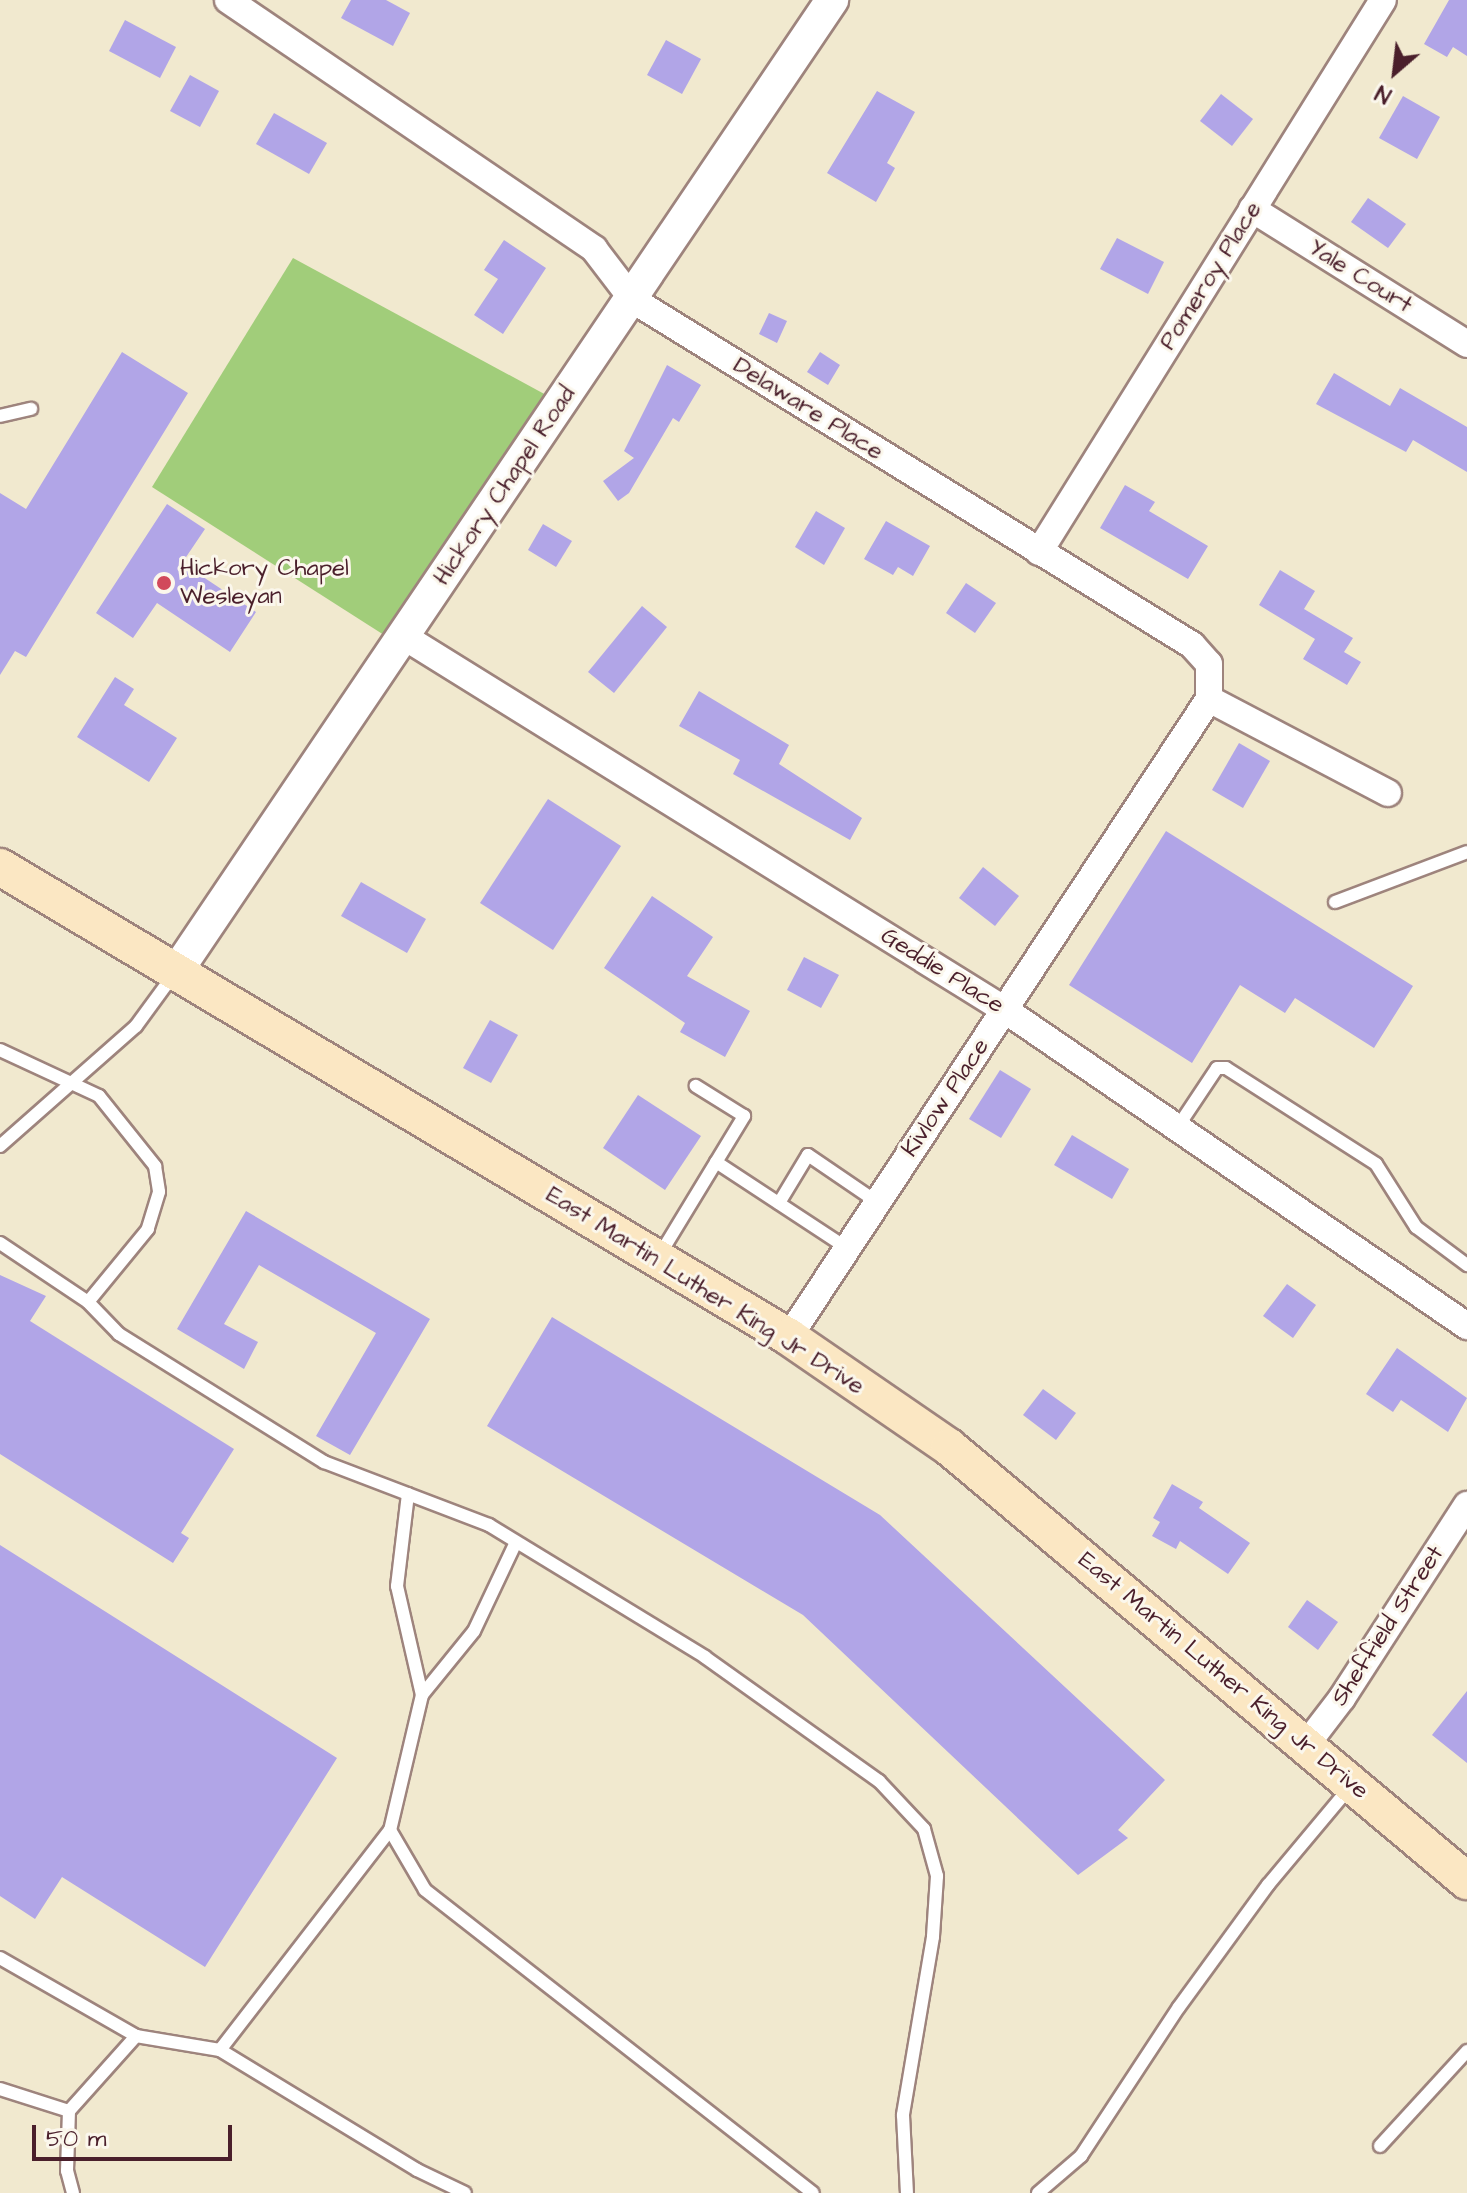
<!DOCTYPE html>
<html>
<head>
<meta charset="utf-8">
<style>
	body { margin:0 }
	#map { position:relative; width:1467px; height:2193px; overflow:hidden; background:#f1e9cf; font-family:"Architects Daughter",sans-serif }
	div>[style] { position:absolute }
	.green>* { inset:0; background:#a1cd7a }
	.building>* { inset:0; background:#b1a5e7 }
	.roads { filter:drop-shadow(2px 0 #9e847d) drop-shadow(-2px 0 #9e847d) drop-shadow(0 2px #9e847d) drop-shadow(0 -2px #9e847d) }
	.service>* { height:12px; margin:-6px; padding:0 6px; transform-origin:6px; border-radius:6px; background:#fff }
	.minor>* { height:26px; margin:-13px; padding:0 13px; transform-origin:13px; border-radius:13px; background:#fff }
	.tertiary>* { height:32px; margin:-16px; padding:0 16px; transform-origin:16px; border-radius:16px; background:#fff }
	.secondary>* { height:36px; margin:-18px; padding:0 18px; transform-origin:18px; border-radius:18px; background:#fbe7c3 }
	.dots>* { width:22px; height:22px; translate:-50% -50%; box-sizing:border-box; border:4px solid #fbf7ec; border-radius:50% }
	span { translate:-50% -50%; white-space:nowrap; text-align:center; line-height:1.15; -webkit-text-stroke:6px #fbf7ec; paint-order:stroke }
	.street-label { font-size:24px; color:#4a1f2b }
	.poi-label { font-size:24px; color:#4a1f2b }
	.left { translate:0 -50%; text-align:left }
	.north { position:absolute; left:1355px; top:32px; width:80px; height:80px; -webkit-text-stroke:6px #fbf7ec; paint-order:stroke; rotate:208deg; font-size:22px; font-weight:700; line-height:32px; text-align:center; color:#4a1f2b }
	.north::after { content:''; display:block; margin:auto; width:28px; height:36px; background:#4a1f2b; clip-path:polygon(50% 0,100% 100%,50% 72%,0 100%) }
	.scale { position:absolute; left:32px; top:2125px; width:200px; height:36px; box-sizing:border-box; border:4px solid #4a1f2b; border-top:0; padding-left:10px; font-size:24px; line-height:28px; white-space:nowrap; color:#4a1f2b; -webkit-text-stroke:6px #fbf7ec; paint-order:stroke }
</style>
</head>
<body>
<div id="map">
	<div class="green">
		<i style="clip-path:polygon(293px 258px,548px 396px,384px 635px,152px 487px)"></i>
	</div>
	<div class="building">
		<i style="clip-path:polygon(351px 0,386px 0,410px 13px,393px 46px,341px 18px)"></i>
		<i style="clip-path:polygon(1449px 0,1467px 0,1467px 56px,1453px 47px,1447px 57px,1424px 44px)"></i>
		<i style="clip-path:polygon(125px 20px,176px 47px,160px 78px,109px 51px)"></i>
		<i style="clip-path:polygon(666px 40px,701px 59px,682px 94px,647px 75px)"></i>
		<i style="clip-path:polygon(190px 75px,219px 91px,200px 127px,170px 111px)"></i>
		<i style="clip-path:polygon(877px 91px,915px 112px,887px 163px,895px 168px,876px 202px,827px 173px)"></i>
		<i style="clip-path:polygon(1221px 94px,1253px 119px,1232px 146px,1200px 121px)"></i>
		<i style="clip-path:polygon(1403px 96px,1440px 117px,1417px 159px,1379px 138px)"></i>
		<i style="clip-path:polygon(274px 113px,327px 143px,309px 174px,256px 144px)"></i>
		<i style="clip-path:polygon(1368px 198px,1406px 224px,1388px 248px,1351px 222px)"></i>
		<i style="clip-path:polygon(1117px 238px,1164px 262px,1148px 294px,1100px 269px)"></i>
		<i style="clip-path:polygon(504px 240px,546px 268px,503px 334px,474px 315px,498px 279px,484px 270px)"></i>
		<i style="clip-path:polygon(769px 313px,787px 321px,777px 343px,759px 334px)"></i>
		<i style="clip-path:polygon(122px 352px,188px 393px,26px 657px,15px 651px,0 675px,0 493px,26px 509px)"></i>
		<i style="clip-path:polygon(820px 352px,840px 365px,828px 385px,807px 372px)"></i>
		<i style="clip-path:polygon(667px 365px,701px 385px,679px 422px,673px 418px,629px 493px,618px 501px,603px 481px,634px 458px,624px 451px)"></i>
		<i style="clip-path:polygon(1334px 373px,1390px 406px,1400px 388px,1467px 427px,1467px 472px,1413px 440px,1406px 452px,1316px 404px)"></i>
		<i style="clip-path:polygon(1125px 485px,1155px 502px,1149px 511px,1208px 546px,1188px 579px,1100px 528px)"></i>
		<i style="clip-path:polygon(167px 504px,205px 529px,182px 563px,256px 612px,230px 652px,157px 603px,133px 638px,96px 613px)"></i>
		<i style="clip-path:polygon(816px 511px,845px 528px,824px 565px,795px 547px)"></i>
		<i style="clip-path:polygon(886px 521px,930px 546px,913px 576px,898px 567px,893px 575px,864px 559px)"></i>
		<i style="clip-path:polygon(543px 524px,572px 541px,556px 567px,528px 550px)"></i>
		<i style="clip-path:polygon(1280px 570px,1315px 591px,1304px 609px,1353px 638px,1344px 652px,1361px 662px,1347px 685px,1303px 659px,1315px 639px,1259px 605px)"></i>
		<i style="clip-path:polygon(966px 583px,996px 603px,975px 633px,946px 613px)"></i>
		<i style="clip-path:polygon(642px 606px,667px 627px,614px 693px,588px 672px)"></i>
		<i style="clip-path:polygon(115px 677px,134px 689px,124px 705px,177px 738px,149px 782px,77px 737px)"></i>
		<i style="clip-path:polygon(699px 691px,789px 745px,779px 764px,862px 818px,850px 840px,733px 774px,740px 760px,679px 726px)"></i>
		<i style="clip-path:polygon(1239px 743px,1270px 761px,1243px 808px,1212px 790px)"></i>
		<i style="clip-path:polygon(548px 799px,621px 846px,553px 950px,480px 903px)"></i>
		<i style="clip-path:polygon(1166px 831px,1413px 986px,1374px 1048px,1295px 998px,1285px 1013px,1240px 985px,1192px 1063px,1069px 985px)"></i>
		<i style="clip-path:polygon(983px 867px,1019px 896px,995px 926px,959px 898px)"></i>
		<i style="clip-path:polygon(361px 882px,426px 919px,407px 953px,341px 916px)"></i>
		<i style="clip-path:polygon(652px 896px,713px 937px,687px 976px,750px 1011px,725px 1057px,680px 1032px,685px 1023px,604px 968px)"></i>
		<i style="clip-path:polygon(804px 957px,839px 975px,821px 1008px,787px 990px)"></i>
		<i style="clip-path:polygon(490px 1020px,518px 1035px,491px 1083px,463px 1068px)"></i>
		<i style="clip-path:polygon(1000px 1070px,1031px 1089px,1001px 1138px,969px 1119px)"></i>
		<i style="clip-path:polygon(638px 1095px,701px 1136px,665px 1190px,603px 1148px)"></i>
		<i style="clip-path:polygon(1072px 1135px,1129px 1169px,1112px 1199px,1054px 1165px)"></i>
		<i style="clip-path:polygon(246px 1211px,430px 1319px,350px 1455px,316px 1436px,376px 1333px,259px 1265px,224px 1324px,258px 1342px,244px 1369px,177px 1329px)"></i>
		<i style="clip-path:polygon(0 1275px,46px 1296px,30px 1321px,234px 1449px,181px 1533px,189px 1538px,173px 1563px,0 1454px)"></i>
		<i style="clip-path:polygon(1287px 1284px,1316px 1305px,1293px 1338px,1263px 1316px)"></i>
		<i style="clip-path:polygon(552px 1317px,880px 1515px,1165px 1780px,1118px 1830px,1128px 1838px,1078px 1875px,803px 1615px,487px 1426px)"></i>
		<i style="clip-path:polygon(1397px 1348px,1467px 1398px,1448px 1432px,1401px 1400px,1393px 1412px,1366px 1394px)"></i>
		<i style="clip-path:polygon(1043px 1389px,1076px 1413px,1056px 1440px,1023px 1415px)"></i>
		<i style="clip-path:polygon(1172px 1484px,1203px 1502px,1199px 1508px,1250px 1543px,1228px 1574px,1180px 1541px,1176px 1549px,1152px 1536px,1160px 1522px,1153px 1518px)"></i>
		<i style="clip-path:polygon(0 1545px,337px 1758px,205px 1967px,62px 1877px,35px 1919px,0 1896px)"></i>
		<i style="clip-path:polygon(1307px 1600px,1338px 1622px,1318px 1650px,1288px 1627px)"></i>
		<i style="clip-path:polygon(1467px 1691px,1467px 1763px,1432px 1735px)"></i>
	</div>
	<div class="roads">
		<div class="service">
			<i style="left:0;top:416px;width:32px;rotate:-13deg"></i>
			<i style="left:1335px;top:902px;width:141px;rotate:-20.7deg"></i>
			<i style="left:0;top:1050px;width:109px;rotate:24.9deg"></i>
			<i style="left:99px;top:1096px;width:90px;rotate:51.3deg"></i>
			<i style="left:155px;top:1166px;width:26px;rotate:81deg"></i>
			<i style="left:159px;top:1192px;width:39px;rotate:107deg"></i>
			<i style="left:148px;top:1229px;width:94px;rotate:129.4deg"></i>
			<i style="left:1177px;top:1128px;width:72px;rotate:-56.3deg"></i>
			<i style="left:1217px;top:1068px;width:9px"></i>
			<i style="left:1226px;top:1068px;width:178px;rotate:32.6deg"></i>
			<i style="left:1376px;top:1164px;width:75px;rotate:57.6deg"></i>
			<i style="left:1416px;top:1227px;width:64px;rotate:36.7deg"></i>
			<i style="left:0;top:1146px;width:181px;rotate:-41.4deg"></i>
			<i style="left:136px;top:1026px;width:64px;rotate:-53.8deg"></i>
			<i style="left:716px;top:1162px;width:157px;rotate:33.3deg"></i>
			<i style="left:779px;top:1203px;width:56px;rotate:-58.9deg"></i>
			<i style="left:808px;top:1155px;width:83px;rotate:34.3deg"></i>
			<i style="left:0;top:1243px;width:106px;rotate:33.8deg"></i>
			<i style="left:88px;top:1302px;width:45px;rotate:45.9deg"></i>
			<i style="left:119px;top:1334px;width:242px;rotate:32deg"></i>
			<i style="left:324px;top:1462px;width:177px;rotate:20.9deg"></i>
			<i style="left:489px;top:1525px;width:253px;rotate:31.4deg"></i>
			<i style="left:705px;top:1657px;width:214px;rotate:35.5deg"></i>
			<i style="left:879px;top:1781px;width:66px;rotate:46.8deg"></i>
			<i style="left:924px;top:1829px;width:49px;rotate:74.5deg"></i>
			<i style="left:937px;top:1876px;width:61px;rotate:93.8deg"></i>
			<i style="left:933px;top:1937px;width:181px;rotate:99.6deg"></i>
			<i style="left:903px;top:2115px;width:78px;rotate:87.1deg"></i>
			<i style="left:659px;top:1256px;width:164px;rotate:-58.7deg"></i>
			<i style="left:744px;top:1116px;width:57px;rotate:-148deg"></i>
			<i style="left:408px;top:1494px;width:93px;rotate:96.8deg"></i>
			<i style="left:397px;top:1586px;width:112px;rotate:77.1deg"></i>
			<i style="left:422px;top:1695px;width:82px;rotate:-50.9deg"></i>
			<i style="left:474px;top:1631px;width:98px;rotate:-64.7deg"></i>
			<i style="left:422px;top:1695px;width:139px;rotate:103.3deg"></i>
			<i style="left:390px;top:1830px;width:69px;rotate:59.7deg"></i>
			<i style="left:425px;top:1890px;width:492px;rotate:38deg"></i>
			<i style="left:390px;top:1830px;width:278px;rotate:127.7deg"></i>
			<i style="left:220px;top:2050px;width:231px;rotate:31.3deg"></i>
			<i style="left:417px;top:2170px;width:53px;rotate:25.6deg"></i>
			<i style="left:0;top:1958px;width:157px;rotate:29.8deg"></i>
			<i style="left:0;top:2089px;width:72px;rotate:17.7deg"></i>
			<i style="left:1380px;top:2146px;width:129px;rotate:-47.5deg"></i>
			<i style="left:73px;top:2193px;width:23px;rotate:-105deg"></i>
			<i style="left:67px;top:2171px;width:60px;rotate:-88.1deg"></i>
			<i style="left:69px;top:2111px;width:101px;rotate:-48.2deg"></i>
			<i style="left:136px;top:2036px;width:85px;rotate:9.5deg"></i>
			<i style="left:1038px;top:2193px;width:57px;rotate:-40.7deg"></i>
			<i style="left:1081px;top:2156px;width:178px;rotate:-56.7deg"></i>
			<i style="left:1179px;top:2007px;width:151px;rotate:-53.9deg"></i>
			<i style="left:1268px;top:1885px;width:128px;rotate:-50.1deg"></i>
		</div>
		<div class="minor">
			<i style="left:228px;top:0;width:443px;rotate:34.2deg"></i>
			<i style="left:594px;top:249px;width:64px;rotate:52.6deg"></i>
			<i style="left:633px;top:300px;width:657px;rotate:31.68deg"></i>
			<i style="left:1192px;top:645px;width:25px;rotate:48deg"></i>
			<i style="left:1209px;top:664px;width:35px;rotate:90deg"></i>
			<i style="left:1209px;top:699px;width:764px;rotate:123.36deg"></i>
			<i style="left:1252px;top:209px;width:254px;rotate:32.1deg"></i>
			<i style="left:1039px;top:552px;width:650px;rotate:-58.07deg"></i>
			<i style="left:403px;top:636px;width:709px;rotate:31.85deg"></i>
			<i style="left:1005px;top:1010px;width:560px;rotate:34.37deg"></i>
			<i style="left:1209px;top:699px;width:202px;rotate:27.7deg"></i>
			<i style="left:1306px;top:1745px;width:59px;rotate:-52.5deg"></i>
			<i style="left:1342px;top:1698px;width:230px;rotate:-57.1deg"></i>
		</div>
		<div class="tertiary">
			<i style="left:176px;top:972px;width:1173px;rotate:-55.98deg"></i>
		</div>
		<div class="secondary">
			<i style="left:0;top:867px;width:918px;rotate:30.78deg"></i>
			<i style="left:789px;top:1337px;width:194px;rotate:34.5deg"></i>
			<i style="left:949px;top:1447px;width:676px;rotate:39.96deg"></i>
		</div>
	</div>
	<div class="dots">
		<i style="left:164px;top:583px;background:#d1495b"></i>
	</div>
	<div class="street-label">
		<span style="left:1211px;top:276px;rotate:-58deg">Pomeroy Place</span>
		<span style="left:1360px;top:277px;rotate:32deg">Yale Court</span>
		<span style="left:808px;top:409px;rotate:32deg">Delaware Place</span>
		<span style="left:505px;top:486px;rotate:-56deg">Hickory Chapel Road</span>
		<span style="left:942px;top:971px;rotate:32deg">Geddie Place</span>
		<span style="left:946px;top:1098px;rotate:-56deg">Kivlow Place</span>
		<span style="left:705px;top:1291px;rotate:32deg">East Martin Luther King Jr Drive</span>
		<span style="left:1388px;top:1626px;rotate:-57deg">Sheffield Street</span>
		<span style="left:1223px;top:1676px;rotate:40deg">East Martin Luther King Jr Drive</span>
	</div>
	<div class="poi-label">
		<span class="left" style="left:180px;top:583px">Hickory Chapel<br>Wesleyan</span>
	</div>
	<div class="north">N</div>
	<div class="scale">50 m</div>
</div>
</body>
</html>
